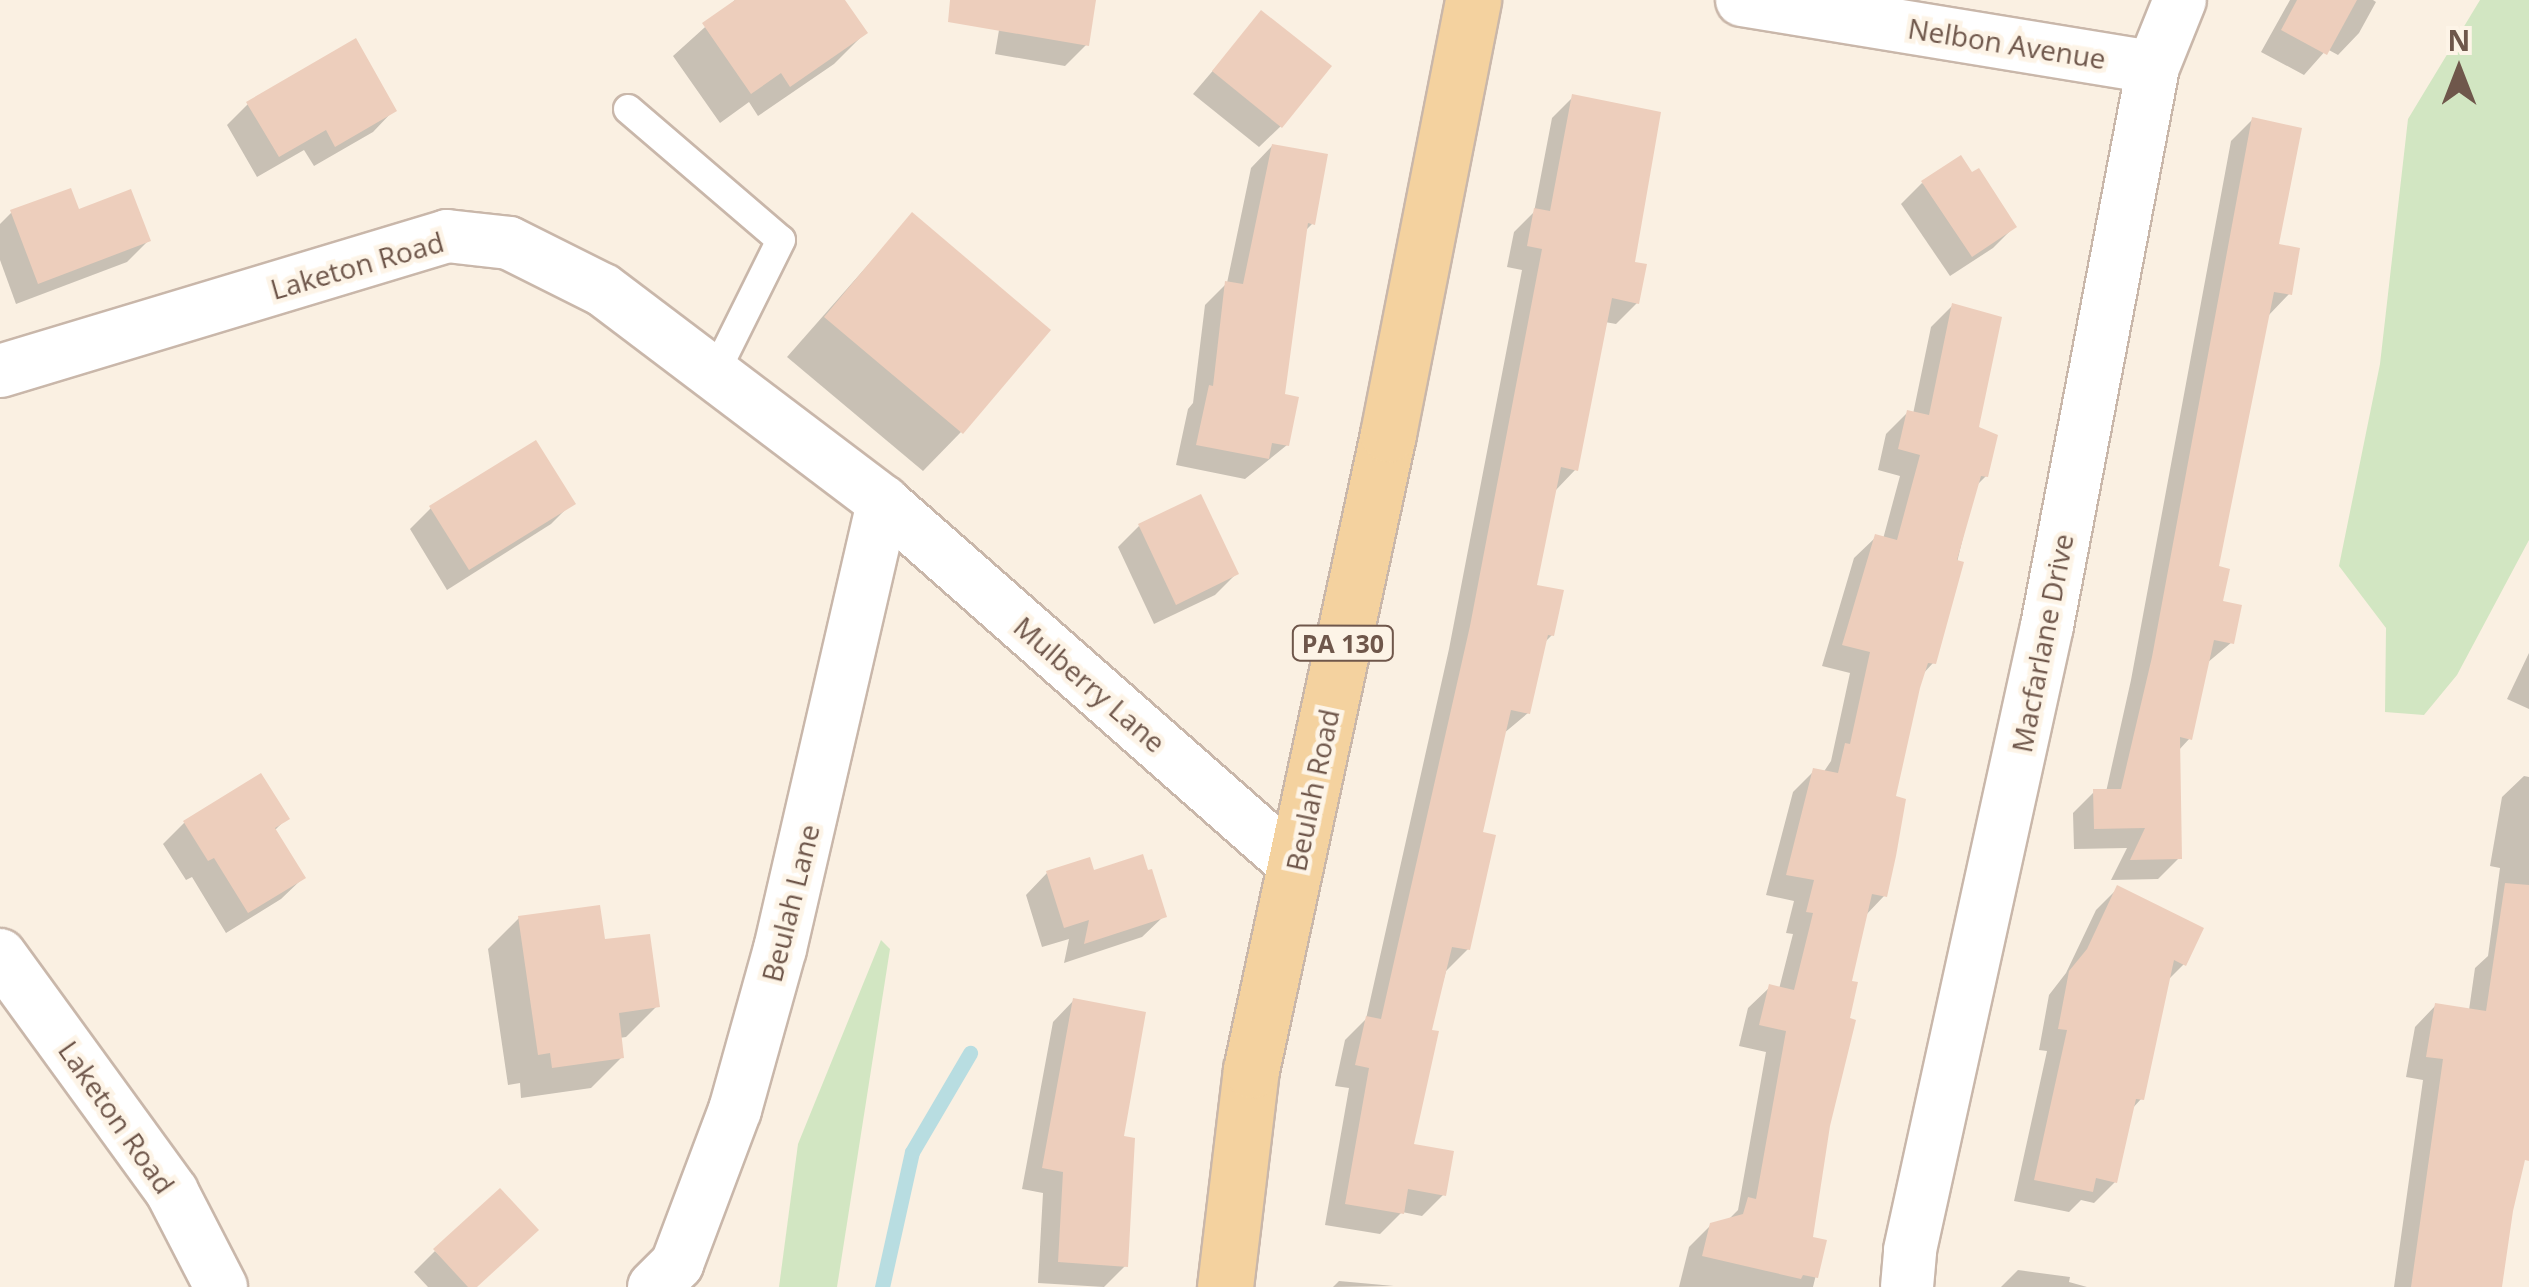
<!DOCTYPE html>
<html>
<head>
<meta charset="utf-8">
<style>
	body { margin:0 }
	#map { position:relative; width:2529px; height:1287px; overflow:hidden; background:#faf0e2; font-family:"Open Sans",sans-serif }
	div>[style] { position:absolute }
	.green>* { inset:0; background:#d2e6c2 }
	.shadow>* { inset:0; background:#0003 }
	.stream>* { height:15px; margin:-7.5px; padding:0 7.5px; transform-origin:7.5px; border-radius:7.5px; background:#b8dde1 }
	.building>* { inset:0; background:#edcebc }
	.roads { filter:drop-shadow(2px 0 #c9b7aa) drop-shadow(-2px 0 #c9b7aa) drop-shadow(0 2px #c9b7aa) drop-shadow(0 -2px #c9b7aa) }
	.lane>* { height:28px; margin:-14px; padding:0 14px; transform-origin:14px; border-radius:14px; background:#fff }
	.street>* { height:52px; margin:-26px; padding:0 26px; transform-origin:26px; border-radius:26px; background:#fff }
	.primary>* { height:55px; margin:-27.5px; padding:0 27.5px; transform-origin:27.5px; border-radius:27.5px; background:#f4d29f }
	span { translate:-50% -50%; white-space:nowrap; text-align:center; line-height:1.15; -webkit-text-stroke:9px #fdf4e7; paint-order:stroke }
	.shield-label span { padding:2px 8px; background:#fdf4e7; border:2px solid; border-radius:8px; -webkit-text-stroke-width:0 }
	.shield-label { font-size:25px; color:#6f574b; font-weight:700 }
	.street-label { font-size:28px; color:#6f574b }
	.north { position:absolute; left:2409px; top:20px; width:100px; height:100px; -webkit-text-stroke:8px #fdf4e7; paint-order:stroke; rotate:0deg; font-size:28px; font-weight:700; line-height:40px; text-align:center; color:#6f574b }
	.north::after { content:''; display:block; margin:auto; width:35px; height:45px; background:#6f574b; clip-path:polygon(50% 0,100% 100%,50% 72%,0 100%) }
</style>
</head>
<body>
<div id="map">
	<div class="green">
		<i style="clip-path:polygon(2480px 0,2529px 0,2529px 540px,2457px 675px,2424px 715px,2385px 712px,2386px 628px,2339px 566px,2380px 364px,2408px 119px)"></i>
		<i style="clip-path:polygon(881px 940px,890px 949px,837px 1287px,779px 1287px,798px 1144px)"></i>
	</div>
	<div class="shadow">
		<i style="clip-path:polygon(735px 0,840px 0,865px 33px,834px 64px,758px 116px,749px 102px,720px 123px,673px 56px)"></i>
		<i style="clip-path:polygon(1004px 0,1093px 0,1086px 45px,1065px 66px,995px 54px)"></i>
		<i style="clip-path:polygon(2290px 0,2373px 0,2376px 2px,2359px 33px,2338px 55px,2327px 49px,2304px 75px,2261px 52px)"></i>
		<i style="clip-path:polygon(1262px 13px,1281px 126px,1259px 147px,1193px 94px)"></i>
		<i style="clip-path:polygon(1573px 97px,1632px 264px,1637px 303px,1616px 324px,1605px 322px,1576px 469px,1554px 492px,1534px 586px,1552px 635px,1544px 643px,1528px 713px,1503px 734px,1480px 834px,1468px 949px,1446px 971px,1429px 1032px,1411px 1146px,1444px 1194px,1422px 1216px,1402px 1212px,1380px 1234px,1325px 1225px,1349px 1088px,1335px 1086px,1345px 1040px,1366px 1019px,1449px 649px,1522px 270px,1507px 267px,1514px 232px,1534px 212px,1552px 118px)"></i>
		<i style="clip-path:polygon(248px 104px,394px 110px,373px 132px,314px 166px,304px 150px,257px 177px,227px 125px)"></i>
		<i style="clip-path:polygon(2252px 120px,2289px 294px,2268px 316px,2216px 568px,2232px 642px,2207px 663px,2190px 738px,2178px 751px,2179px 858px,2158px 879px,2111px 880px,2127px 848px,2074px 849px,2073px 813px,2094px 792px,2106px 792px,2131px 680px,2231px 141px)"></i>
		<i style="clip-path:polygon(1272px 146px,1313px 223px,1304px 232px,1282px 396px,1287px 445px,1245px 479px,1176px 465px,1188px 409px,1193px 403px,1205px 305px,1227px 283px,1251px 168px)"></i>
		<i style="clip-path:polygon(1922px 183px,2014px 227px,1993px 248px,1950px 276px,1901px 204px)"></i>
		<i style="clip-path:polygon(12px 212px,78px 213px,148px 241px,127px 262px,16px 304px,0 260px,0 224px)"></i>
		<i style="clip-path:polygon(912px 215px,961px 432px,923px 471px,787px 357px)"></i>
		<i style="clip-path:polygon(1952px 306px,1986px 476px,1975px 487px,1933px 663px,1921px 676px,1893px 798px,1884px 896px,1865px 916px,1848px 983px,1810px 1239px,1824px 1242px,1813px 1287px,1679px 1287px,1689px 1247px,1711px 1225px,1727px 1221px,1738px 1210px,1766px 1052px,1739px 1046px,1748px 1008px,1770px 987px,1779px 989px,1793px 934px,1786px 933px,1794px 901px,1766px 895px,1793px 792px,1814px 771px,1823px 773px,1831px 761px,1850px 673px,1822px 666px,1854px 558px,1876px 537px,1883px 539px,1900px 476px,1878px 470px,1886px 434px,1907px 413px,1913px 414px,1931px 327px)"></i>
		<i style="clip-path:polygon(572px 503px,551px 524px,447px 590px,410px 529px,431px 508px)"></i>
		<i style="clip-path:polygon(1139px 526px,1236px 574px,1215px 595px,1154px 624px,1118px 547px)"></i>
		<i style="clip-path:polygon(2529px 653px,2529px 709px,2507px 699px)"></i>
		<i style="clip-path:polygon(2524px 776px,2529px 777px,2529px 1103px,2500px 1287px,2394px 1287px,2423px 1080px,2406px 1077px,2415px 1027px,2436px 1005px,2469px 1010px,2475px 968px,2488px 956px,2500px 868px,2490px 866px,2502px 797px)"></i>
		<i style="clip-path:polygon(286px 819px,274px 831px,303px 878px,281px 899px,226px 933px,192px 877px,186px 880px,163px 844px,184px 823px)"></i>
		<i style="clip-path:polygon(1047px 873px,1092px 874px,1164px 916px,1142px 937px,1064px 963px,1069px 939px,1042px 947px,1026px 895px)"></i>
		<i style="clip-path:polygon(2118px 888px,2184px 964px,2167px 981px,2141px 1099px,2131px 1110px,2115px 1182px,2094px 1203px,2081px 1200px,2069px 1212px,2014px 1201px,2047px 1051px,2039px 1050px,2049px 995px,2066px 973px,2096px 910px)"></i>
		<i style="clip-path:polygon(519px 918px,603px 942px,657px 1006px,626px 1037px,619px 1038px,622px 1057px,591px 1088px,521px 1098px,520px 1083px,508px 1085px,488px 949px)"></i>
		<i style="clip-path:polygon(1074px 1000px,1121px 1138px,1126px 1265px,1104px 1287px,1038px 1283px,1043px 1193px,1022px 1189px,1053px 1022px)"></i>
		<i style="clip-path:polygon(435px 1251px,475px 1287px,428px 1287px,414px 1272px)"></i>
		<i style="clip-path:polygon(2018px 1270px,2070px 1277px,2069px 1282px,2087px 1287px,2001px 1287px)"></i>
		<i style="clip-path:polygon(1339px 1281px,1394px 1286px,1333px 1287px)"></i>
	</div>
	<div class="stream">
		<i style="left:882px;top:1287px;width:138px;rotate:-77.5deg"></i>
		<i style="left:912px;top:1152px;width:115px;rotate:-59.6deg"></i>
	</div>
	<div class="building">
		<i style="clip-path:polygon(735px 0,845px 0,868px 33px,790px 87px,781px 73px,751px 94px,702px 23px)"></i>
		<i style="clip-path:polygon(950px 0,1096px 0,1089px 46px,948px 22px)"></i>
		<i style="clip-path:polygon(2297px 0,2357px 0,2327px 55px,2281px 30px)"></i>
		<i style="clip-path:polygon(1261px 10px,1332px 66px,1282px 128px,1212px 71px)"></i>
		<i style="clip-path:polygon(356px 38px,397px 111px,335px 147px,326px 130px,279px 157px,246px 102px)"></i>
		<i style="clip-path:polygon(1572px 94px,1661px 112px,1635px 262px,1647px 264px,1639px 304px,1612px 298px,1578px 471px,1561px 467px,1537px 585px,1564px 590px,1554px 636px,1548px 635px,1530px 714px,1511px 710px,1483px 832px,1496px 835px,1470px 950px,1452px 947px,1432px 1030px,1439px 1031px,1414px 1144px,1454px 1151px,1446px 1196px,1408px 1189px,1404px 1214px,1345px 1204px,1369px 1068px,1355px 1065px,1366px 1016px,1381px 1019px,1470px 626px,1542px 249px,1527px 246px,1534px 208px,1550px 211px)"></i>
		<i style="clip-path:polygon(2252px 117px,2302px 128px,2279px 244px,2300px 248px,2292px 295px,2274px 292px,2219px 566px,2230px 569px,2223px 601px,2242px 605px,2234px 644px,2214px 640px,2192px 740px,2180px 737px,2182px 859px,2130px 860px,2145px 828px,2094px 829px,2093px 789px,2121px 789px,2152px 657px)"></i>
		<i style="clip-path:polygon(1272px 144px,1328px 154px,1315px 225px,1308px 223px,1285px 394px,1299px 397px,1289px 446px,1272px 443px,1269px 459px,1196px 445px,1209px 385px,1213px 386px,1225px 281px,1243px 284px)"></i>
		<i style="clip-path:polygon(1961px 155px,1972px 172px,1979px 168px,2017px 227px,1972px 257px,1921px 181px)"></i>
		<i style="clip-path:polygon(71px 188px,79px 209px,131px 189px,151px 241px,38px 284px,10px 210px)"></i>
		<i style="clip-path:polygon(912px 212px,1051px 330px,963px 434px,824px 317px)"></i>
		<i style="clip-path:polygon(1952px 303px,2002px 317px,1979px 427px,1998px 435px,1988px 477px,1981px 476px,1957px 560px,1964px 562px,1936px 664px,1928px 663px,1920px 688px,1896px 796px,1906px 799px,1896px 856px,1887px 897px,1872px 894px,1852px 981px,1858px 982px,1850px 1018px,1856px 1020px,1830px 1126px,1813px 1237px,1827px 1240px,1818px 1278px,1803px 1275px,1801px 1279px,1702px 1256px,1710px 1223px,1743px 1214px,1748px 1197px,1756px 1199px,1786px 1031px,1759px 1025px,1769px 984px,1794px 990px,1813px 913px,1806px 912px,1814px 880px,1786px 875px,1813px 768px,1838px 773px,1845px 743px,1850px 744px,1870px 652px,1842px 645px,1875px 534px,1897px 540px,1920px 455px,1898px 449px,1907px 410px,1929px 415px)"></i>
		<i style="clip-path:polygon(536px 440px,576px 504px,469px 570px,429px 506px)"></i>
		<i style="clip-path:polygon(1201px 494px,1239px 574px,1176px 605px,1138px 524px)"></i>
		<i style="clip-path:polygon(261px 773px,290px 819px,275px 828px,306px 878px,248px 913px,214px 858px,208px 861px,183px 821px)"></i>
		<i style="clip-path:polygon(1143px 854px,1148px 870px,1152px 869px,1167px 917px,1084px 944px,1089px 920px,1064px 928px,1046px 871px,1090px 857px,1094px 870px)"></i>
		<i style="clip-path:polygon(2505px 883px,2529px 885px,2529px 1161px,2525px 1160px,2513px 1211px,2502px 1287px,2411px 1287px,2443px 1059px,2426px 1057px,2435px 1003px,2486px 1011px)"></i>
		<i style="clip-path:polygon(2117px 885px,2204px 928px,2186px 966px,2174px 960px,2144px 1100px,2136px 1099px,2117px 1183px,2096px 1178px,2093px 1192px,2034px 1180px,2067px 1030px,2058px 1029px,2069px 971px,2087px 949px)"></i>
		<i style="clip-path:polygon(600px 905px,605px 939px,650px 934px,660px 1007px,619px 1013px,624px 1058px,552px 1068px,550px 1053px,538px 1055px,518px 916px)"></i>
		<i style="clip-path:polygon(1073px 998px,1146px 1012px,1124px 1136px,1135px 1138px,1128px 1267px,1058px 1262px,1063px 1172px,1042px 1168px)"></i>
		<i style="clip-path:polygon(500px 1188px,539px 1230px,477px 1287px,468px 1287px,433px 1249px)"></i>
	</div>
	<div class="roads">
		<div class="lane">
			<i style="left:628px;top:109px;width:201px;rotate:40.6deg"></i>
			<i style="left:781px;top:240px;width:151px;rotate:116.4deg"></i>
		</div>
		<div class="street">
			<i style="left:1742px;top:0;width:416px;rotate:9.3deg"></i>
			<i style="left:0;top:371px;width:467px;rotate:-16.8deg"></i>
			<i style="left:447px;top:236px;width:62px;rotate:6.4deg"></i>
			<i style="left:509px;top:243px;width:105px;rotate:26.6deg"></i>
			<i style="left:603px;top:290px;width:351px;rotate:37.1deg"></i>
			<i style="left:883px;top:502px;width:551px;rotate:41.39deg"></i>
			<i style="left:0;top:955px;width:293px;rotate:54deg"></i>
			<i style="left:172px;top:1192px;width:107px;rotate:62.7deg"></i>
			<i style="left:654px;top:1287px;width:33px;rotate:-45deg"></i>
			<i style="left:677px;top:1264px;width:165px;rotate:-69.4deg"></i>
			<i style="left:735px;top:1110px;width:167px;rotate:-74.4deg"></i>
			<i style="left:780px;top:949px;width:459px;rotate:-77deg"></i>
			<i style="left:1907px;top:1287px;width:37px;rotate:-85deg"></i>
			<i style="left:1910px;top:1250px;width:639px;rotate:-77.62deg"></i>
			<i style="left:2047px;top:626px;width:569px;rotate:-79.26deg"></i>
			<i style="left:2153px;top:67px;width:72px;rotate:-68.1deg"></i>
		</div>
		<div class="primary">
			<i style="left:1225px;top:1287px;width:219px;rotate:-83.2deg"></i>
			<i style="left:1251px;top:1070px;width:651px;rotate:-77.84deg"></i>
			<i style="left:1388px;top:434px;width:442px;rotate:-78.9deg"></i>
		</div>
	</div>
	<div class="shield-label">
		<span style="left:1343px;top:643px">PA 130</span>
	</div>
	<div class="street-label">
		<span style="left:2007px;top:43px;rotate:9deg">Nelbon Avenue</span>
		<span style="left:357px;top:265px;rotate:-16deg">Laketon Road</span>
		<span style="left:2042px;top:643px;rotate:-79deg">Macfarlane Drive</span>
		<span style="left:1090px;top:684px;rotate:41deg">Mulberry Lane</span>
		<span style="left:1312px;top:790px;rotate:-78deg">Beulah Road</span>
		<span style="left:790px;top:903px;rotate:-76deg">Beulah Lane</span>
		<span style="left:117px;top:1117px;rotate:55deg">Laketon Road</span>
	</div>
	<div class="north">N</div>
</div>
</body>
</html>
